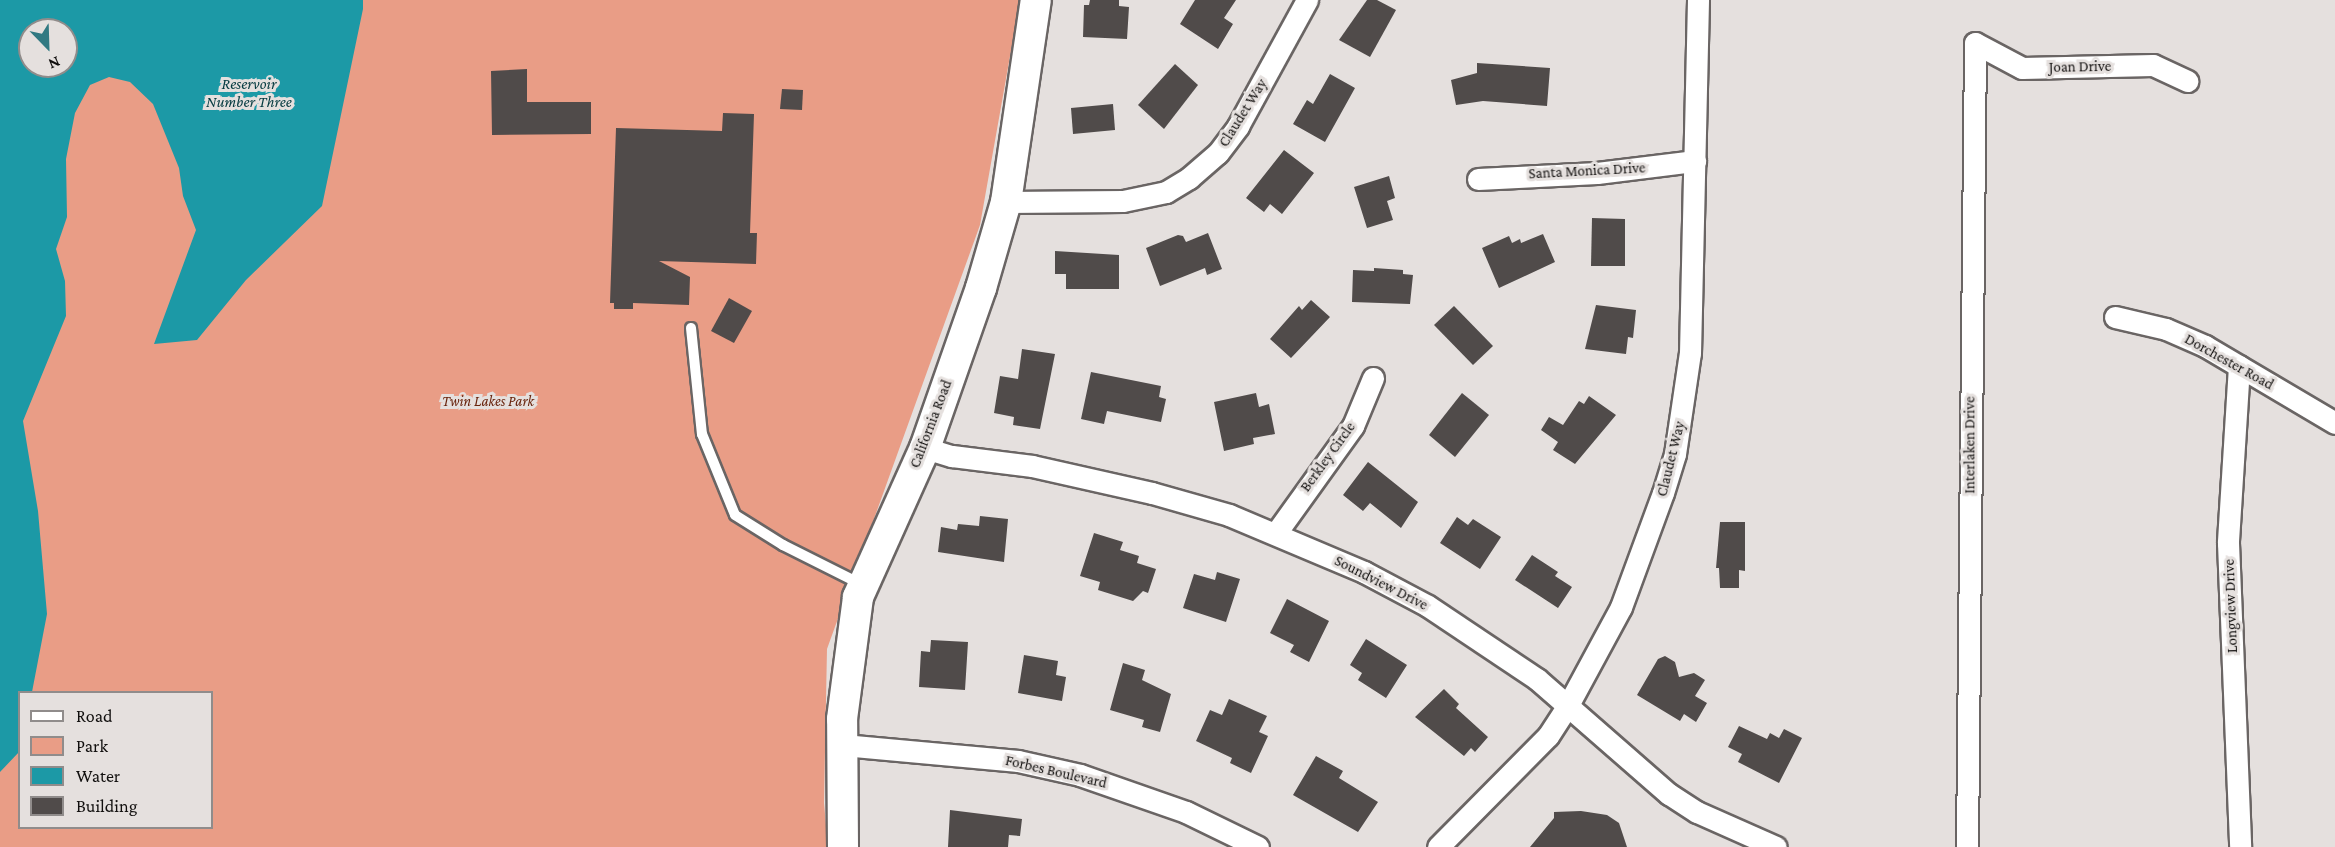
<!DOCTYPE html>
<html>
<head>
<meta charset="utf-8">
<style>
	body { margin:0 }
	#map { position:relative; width:2335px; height:847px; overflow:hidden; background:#e5e0de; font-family:"Crimson Pro",serif }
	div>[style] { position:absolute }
	.green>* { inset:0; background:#e99d86 }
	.water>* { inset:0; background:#1c99a6 }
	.building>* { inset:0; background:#504b4a }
	.roads { filter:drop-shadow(2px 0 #6a6564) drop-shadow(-2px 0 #6a6564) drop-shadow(0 2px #6a6564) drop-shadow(0 -2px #6a6564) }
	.lane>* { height:10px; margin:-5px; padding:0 5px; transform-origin:5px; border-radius:5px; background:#fff }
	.street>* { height:21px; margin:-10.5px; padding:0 10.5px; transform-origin:10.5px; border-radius:10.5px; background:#fff }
	.secondary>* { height:30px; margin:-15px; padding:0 15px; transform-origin:15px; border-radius:15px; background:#fff }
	span { translate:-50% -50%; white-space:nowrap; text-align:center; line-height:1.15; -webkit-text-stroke:6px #e5e0de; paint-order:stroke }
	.street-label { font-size:15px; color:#110f0e }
	.park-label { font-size:15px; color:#68230c; font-style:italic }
	.water-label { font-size:16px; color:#03393f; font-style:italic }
	.legend { position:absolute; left:18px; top:691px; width:195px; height:138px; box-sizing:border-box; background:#e5e0de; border:2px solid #908c8b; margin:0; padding:8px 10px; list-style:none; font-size:18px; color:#110f0e }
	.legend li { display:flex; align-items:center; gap:12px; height:30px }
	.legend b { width:30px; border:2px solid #908c8b }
	.north { position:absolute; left:18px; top:18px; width:60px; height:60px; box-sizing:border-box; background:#e5e0de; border:2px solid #908c8b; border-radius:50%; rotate:157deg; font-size:16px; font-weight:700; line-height:24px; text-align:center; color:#110f0e }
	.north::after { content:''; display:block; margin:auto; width:21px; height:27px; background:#317982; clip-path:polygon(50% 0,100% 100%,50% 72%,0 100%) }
</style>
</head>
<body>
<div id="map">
	<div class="green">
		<i style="clip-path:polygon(evenodd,0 0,1020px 0,980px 225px,827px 649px,824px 803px,828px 847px,0 847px,0 0,30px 30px,66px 30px,66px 66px,30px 66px,30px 30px,0 0,20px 692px,212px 692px,212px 828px,20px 828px,20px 692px)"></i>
	</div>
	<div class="water">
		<i style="clip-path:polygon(evenodd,0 0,363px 0,363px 9px,322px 206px,246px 280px,197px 340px,154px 344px,196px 230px,183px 196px,179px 168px,153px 104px,130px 82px,109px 77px,90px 85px,75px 113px,66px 159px,67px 217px,56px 249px,65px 281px,66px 316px,23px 421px,38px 511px,47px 614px,32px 692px,20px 692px,19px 752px,0 772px,0 0,30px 30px,66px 30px,66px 66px,30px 66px,30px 30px)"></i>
	</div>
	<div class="building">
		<i style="clip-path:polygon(1090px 0,1119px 0,1119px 6px,1129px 7px,1127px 39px,1083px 37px,1084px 5px,1089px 5px)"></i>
		<i style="clip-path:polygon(1195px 0,1236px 0,1224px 18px,1233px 24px,1218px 49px,1180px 24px)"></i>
		<i style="clip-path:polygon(1367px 0,1377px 0,1396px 10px,1370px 57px,1339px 40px)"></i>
		<i style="clip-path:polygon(1477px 63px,1550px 68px,1547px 106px,1483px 101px,1456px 105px,1451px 80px,1477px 73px)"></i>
		<i style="clip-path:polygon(1175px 64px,1198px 85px,1164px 129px,1138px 105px)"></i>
		<i style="clip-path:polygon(527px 69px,527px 102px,591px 102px,591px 134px,492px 135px,491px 71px)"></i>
		<i style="clip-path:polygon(1330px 74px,1355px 88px,1325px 142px,1293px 124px,1307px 100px,1313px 104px)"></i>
		<i style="clip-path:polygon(782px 89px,803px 90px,802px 110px,780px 109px)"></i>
		<i style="clip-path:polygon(1113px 104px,1115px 130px,1073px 134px,1071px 108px)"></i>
		<i style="clip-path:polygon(723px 113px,754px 114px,750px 233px,757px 233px,756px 264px,659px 261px,690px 277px,689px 305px,633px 303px,633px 309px,614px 309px,614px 303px,610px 303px,616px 128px,722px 131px)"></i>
		<i style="clip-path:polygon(1284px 150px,1314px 173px,1282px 214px,1270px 204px,1264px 212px,1246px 198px)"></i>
		<i style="clip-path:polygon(1389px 176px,1395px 198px,1387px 201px,1393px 220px,1367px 228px,1354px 187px)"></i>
		<i style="clip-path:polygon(1592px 218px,1625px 219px,1625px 266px,1591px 266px)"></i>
		<i style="clip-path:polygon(1208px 233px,1222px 269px,1207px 275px,1205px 268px,1160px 286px,1146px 248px,1178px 235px,1183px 236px,1186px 242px)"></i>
		<i style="clip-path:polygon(1543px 234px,1555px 262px,1499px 288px,1482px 248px,1509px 236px,1512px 243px,1520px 239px,1521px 243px)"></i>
		<i style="clip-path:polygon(1055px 251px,1119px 255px,1119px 289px,1066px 289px,1066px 274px,1055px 274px)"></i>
		<i style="clip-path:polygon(1374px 268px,1403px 270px,1403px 274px,1413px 275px,1410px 304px,1352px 302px,1353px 270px,1374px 271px)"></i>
		<i style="clip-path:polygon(729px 298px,752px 311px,734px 343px,711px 331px)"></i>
		<i style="clip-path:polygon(1311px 300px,1330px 317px,1291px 358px,1270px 339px,1299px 306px,1302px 310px)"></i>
		<i style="clip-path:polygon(1596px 305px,1636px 310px,1633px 338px,1628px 337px,1626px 354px,1585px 349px)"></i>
		<i style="clip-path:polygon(1454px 306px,1493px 346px,1473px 365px,1434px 325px)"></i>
		<i style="clip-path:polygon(1022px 349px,1055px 354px,1040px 429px,1013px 425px,1014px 417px,994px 413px,1000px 376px,1018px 379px)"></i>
		<i style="clip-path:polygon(1091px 372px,1161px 386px,1159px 397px,1166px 399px,1161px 422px,1107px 411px,1104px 424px,1081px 419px)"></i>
		<i style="clip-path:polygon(1256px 393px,1259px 407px,1269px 404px,1275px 434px,1253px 438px,1254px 444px,1224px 451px,1214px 402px)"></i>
		<i style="clip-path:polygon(1462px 393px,1489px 415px,1455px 457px,1429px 435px)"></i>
		<i style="clip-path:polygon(1589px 396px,1616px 415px,1575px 464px,1553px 450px,1558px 442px,1541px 430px,1549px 417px,1563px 425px,1579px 401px,1584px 404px)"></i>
		<i style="clip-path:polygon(1368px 462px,1418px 502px,1401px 528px,1370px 503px,1363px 511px,1343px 495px)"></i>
		<i style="clip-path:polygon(980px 516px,1008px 519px,1004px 562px,938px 552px,941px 527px,957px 530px,958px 524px,979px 526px)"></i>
		<i style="clip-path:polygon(1457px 517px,1468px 525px,1473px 519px,1501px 537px,1480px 569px,1440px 543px)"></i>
		<i style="clip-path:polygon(1720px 522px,1745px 522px,1745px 571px,1739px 570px,1739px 588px,1720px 588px,1719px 568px,1716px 568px)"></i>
		<i style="clip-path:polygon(1094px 533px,1123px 542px,1120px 550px,1139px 556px,1137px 563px,1156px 569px,1148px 593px,1143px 591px,1133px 601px,1098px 590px,1100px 582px,1080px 576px)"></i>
		<i style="clip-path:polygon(1532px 555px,1558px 572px,1555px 576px,1572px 587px,1558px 608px,1515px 580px)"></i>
		<i style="clip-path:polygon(1217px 572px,1240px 579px,1226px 622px,1183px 608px,1194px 574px,1215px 580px)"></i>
		<i style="clip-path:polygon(1287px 599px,1329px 621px,1309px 662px,1290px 652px,1294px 645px,1270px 633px)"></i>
		<i style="clip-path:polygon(1366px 639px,1407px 665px,1386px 698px,1358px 680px,1362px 673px,1350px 665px)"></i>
		<i style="clip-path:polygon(931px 640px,968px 642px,965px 690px,919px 687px,921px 651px,930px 652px)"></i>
		<i style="clip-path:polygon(1024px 655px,1058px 661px,1056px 675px,1066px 677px,1062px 701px,1018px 693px)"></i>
		<i style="clip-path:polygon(1665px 656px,1675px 662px,1679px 677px,1694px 673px,1705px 680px,1695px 696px,1707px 703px,1696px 722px,1684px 714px,1680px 721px,1637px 695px,1658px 659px)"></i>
		<i style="clip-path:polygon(1123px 663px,1145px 670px,1142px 680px,1171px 694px,1160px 732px,1142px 727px,1144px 720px,1110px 710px)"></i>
		<i style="clip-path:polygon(1444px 689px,1459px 704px,1456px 708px,1488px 737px,1475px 752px,1471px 748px,1464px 756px,1415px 717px)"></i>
		<i style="clip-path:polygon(1229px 699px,1267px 716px,1259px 732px,1268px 736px,1251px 773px,1230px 763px,1232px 758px,1196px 741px,1210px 710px,1222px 715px)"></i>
		<i style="clip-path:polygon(1739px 726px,1767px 739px,1770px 733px,1779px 738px,1784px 729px,1802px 738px,1779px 783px,1738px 762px,1742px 754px,1728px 747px)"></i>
		<i style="clip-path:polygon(1316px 756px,1343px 771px,1339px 778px,1378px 802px,1358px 832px,1293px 795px)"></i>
		<i style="clip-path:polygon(950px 810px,1022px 819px,1020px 836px,1009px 835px,1008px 847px,948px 847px)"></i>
		<i style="clip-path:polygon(1581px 811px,1607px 815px,1619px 823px,1627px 847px,1530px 847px,1554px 818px,1554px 812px)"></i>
	</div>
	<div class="roads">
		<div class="lane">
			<i style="left:691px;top:328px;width:107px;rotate:84.1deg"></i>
			<i style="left:702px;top:434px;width:87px;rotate:67.8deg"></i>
			<i style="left:735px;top:515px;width:57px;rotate:32deg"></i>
			<i style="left:783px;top:545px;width:87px;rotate:26.6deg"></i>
		</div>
		<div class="street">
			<i style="left:1478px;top:179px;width:119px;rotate:-2.9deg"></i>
			<i style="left:1597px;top:173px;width:99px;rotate:-7deg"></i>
			<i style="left:1006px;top:202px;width:117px;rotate:-0.5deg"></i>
			<i style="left:1123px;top:201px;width:44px;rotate:-11.8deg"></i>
			<i style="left:1166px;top:192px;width:27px;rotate:-31deg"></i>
			<i style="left:1189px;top:178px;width:38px;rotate:-41deg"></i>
			<i style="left:1218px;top:153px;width:34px;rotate:-53deg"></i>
			<i style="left:1238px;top:126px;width:144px;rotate:-61.3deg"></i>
			<i style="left:2115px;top:317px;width:52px;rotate:13.2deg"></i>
			<i style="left:2166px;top:329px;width:43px;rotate:23.6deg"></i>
			<i style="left:2205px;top:346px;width:151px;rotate:30.6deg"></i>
			<i style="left:2239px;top:366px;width:177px;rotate:93.6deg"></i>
			<i style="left:2228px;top:543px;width:304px;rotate:87.7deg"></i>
			<i style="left:925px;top:448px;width:28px;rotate:17deg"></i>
			<i style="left:952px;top:456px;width:81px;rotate:7.1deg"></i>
			<i style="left:1032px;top:466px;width:123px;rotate:12.7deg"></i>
			<i style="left:1152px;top:493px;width:80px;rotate:15.9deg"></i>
			<i style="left:1229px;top:515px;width:147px;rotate:22.9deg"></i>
			<i style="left:1364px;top:572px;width:72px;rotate:28deg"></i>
			<i style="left:1428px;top:606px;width:131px;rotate:33.8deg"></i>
			<i style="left:1537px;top:679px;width:175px;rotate:41.1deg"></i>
			<i style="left:1669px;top:794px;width:33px;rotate:33deg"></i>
			<i style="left:1697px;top:812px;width:86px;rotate:23.9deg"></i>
			<i style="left:1276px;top:533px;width:132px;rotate:-54.3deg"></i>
			<i style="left:1353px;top:426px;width:52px;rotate:-67.4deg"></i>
			<i style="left:843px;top:745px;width:176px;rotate:5.2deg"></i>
			<i style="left:1018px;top:761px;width:64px;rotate:12.7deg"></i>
			<i style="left:1080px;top:775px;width:112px;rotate:19.2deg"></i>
			<i style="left:1186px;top:812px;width:80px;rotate:25.9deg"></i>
			<i style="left:1438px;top:847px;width:156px;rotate:-45.3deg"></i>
			<i style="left:1548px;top:736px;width:35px;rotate:-57deg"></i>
			<i style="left:1567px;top:707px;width:114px;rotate:-61.6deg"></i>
			<i style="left:1621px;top:607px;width:121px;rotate:-69.8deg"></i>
			<i style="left:1663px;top:493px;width:41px;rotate:-72.9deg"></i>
			<i style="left:1675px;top:454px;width:102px;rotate:-81.6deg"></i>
			<i style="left:1690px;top:353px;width:353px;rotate:-88.7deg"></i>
			<i style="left:1967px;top:847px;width:804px;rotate:-89.43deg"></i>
			<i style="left:1975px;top:43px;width:53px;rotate:28deg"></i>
			<i style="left:2022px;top:68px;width:131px;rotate:-1.3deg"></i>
			<i style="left:2153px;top:65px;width:38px;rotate:25deg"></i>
		</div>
		<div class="secondary">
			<i style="left:843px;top:847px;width:128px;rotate:-90.4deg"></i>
			<i style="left:842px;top:719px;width:123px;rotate:-82.5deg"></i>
			<i style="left:858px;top:597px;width:163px;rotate:-65.8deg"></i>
			<i style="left:925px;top:448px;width:170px;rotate:-70.7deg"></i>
			<i style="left:981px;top:288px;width:90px;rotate:-73.8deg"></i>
			<i style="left:1006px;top:202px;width:204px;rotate:-81.6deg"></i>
		</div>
	</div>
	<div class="street-label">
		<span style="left:2080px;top:67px;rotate:-1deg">Joan Drive</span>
		<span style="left:1243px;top:113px;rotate:-58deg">Claudet Way</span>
		<span style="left:1587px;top:171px;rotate:-3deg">Santa Monica Drive</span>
		<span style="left:2229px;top:362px;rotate:29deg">Dorchester Road</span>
		<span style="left:931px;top:424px;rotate:-69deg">California Road</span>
		<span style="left:1970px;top:445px;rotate:-90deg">Interlaken Drive</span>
		<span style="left:1328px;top:457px;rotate:-54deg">Berkley Circle</span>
		<span style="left:1671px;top:459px;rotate:-76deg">Claudet Way</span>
		<span style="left:1381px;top:583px;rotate:27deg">Soundview Drive</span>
		<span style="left:2231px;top:606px;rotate:-92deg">Longview Drive</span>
		<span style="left:1056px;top:772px;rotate:13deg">Forbes Boulevard</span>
	</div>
	<div class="park-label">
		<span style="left:488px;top:402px">Twin Lakes Park</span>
	</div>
	<div class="water-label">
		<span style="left:249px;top:93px">Reservoir<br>Number Three</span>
	</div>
	<ul class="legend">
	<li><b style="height:8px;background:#fff"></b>Road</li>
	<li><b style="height:16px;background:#e99d86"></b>Park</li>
	<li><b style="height:16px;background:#1c99a6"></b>Water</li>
	<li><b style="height:16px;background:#504b4a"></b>Building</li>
	</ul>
	<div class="north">N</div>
</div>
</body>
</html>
